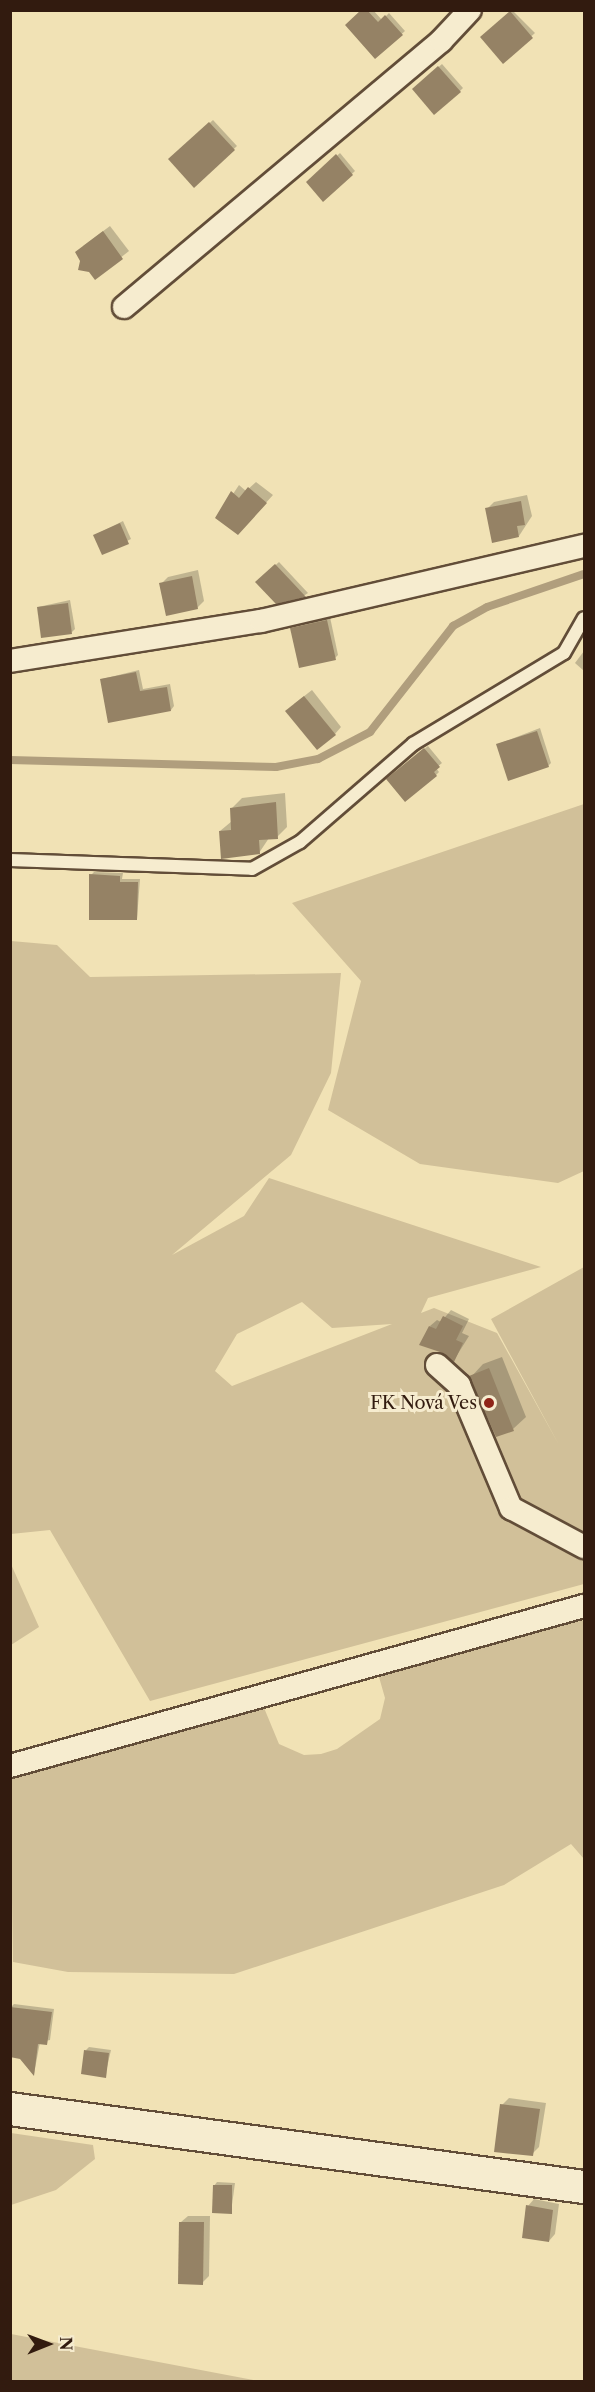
<!DOCTYPE html>
<html>
<head>
<meta charset="utf-8">
<style>
	body { margin:0 }
	#map { position:relative; width:595px; height:2392px; overflow:hidden; background:#f1e2b5; font-family:"Libre Caslon Text",serif }
	div>[style] { position:absolute }
	.green>* { inset:0; background:#d1c099 }
	.shadow>* { inset:0; background:#0003 }
	.stream>* { height:8px; margin:-4px; padding:0 4px; transform-origin:4px; border-radius:4px; background:#b09e7d }
	.building>* { inset:0; background:#958265 }
	.roads { filter:drop-shadow(2px 0 #624d38) drop-shadow(-2px 0 #624d38) drop-shadow(0 2px #624d38) drop-shadow(0 -2px #624d38) }
	.lane>* { height:12px; margin:-6px; padding:0 6px; transform-origin:6px; border-radius:6px; background:#f6eccf }
	.street>* { height:22px; margin:-11px; padding:0 11px; transform-origin:11px; border-radius:11px; background:#f6eccf }
	.secondary>* { height:32px; margin:-16px; padding:0 16px; transform-origin:16px; border-radius:16px; background:#f6eccf }
	.dots>* { width:16px; height:16px; translate:-50% -50%; box-sizing:border-box; border:3px solid #f6eccf; border-radius:50% }
	span { translate:-50% -50%; white-space:nowrap; text-align:center; line-height:1.15; -webkit-text-stroke:6px #f6eccf; paint-order:stroke }
	.poi-label { font-size:18px; color:#321b0f }
	.right { translate:-100% -50%; text-align:right }
	.frame { position:absolute; inset:0; border:12px solid #321b0f; pointer-events:none }
	.north { position:absolute; left:18px; top:2314px; width:60px; height:60px; -webkit-text-stroke:4px #f6eccf; paint-order:stroke; rotate:89deg; font-size:16px; font-weight:700; line-height:24px; text-align:center; color:#321b0f }
	.north::after { content:''; display:block; margin:auto; width:21px; height:27px; background:#321b0f; clip-path:polygon(50% 0,100% 100%,50% 72%,0 100%) }
</style>
</head>
<body>
<div id="map">
	<div class="green">
		<i style="clip-path:polygon(584px 804px,584px 1171px,558px 1183px,420px 1164px,328px 1110px,361px 981px,292px 903px)"></i>
		<i style="clip-path:polygon(evenodd,11px 941px,57px 945px,90px 977px,341px 973px,331px 1073px,291px 1155px,172px 1255px,244px 1216px,269px 1178px,541px 1267px,428px 1298px,421px 1313px,434px 1308px,497px 1333px,559px 1445px,491px 1319px,584px 1267px,584px 1584px,150px 1701px,50px 1530px,11px 1534px,11px 941px,302px 1302px,332px 1328px,392px 1324px,232px 1386px,215px 1371px,237px 1334px,302px 1302px)"></i>
		<i style="clip-path:polygon(10px 1562px,39px 1627px,11px 1645px,10px 1645px)"></i>
		<i style="clip-path:polygon(584px 1620px,584px 1859px,571px 1844px,504px 1885px,234px 1974px,68px 1972px,13px 1962px,10px 1771px,262px 1703px,279px 1744px,304px 1755px,321px 1754px,337px 1749px,380px 1719px,385px 1698px,379px 1677px,490px 1642px)"></i>
		<i style="clip-path:polygon(11px 2133px,93px 2145px,95px 2159px,56px 2190px,11px 2205px)"></i>
		<i style="clip-path:polygon(10px 2334px,11px 2334px,258px 2381px,11px 2381px)"></i>
	</div>
	<div class="shadow">
		<i style="clip-path:polygon(363px 10px,373px 10px,382px 20px,389px 13px,405px 31px,376px 57px)"></i>
		<i style="clip-path:polygon(512px 10px,535px 33px,503px 61px,482px 37px)"></i>
		<i style="clip-path:polygon(442px 64px,463px 88px,460px 91px,414px 89px)"></i>
		<i style="clip-path:polygon(213px 120px,237px 146px,194px 186px,170px 159px)"></i>
		<i style="clip-path:polygon(340px 153px,355px 171px,324px 200px,308px 182px)"></i>
		<i style="clip-path:polygon(110px 226px,129px 251px,95px 278px,83px 246px)"></i>
		<i style="clip-path:polygon(256px 482px,273px 495px,245px 526px,217px 518px,239px 485px,246px 491px)"></i>
		<i style="clip-path:polygon(527px 495px,532px 516px,519px 536px,487px 509px,494px 502px)"></i>
		<i style="clip-path:polygon(123px 521px,131px 539px,103px 553px,95px 535px)"></i>
		<i style="clip-path:polygon(279px 562px,308px 593px,305px 595px,276px 602px,257px 582px)"></i>
		<i style="clip-path:polygon(198px 570px,204px 601px,197px 608px,161px 584px,168px 577px)"></i>
		<i style="clip-path:polygon(70px 600px,75px 629px,72px 632px,38px 607px)"></i>
		<i style="clip-path:polygon(330px 617px,338px 655px,335px 658px,292px 629px)"></i>
		<i style="clip-path:polygon(584px 651px,584px 671px,575px 663px)"></i>
		<i style="clip-path:polygon(139px 670px,143px 689px,170px 684px,174px 706px,171px 710px,102px 679px)"></i>
		<i style="clip-path:polygon(312px 690px,341px 727px,335px 734px,294px 704px)"></i>
		<i style="clip-path:polygon(540px 728px,551px 763px,548px 766px,498px 744px)"></i>
		<i style="clip-path:polygon(428px 746px,442px 763px,436px 768px,439px 772px,436px 775px,391px 776px)"></i>
		<i style="clip-path:polygon(285px 793px,287px 827px,277px 837px,269px 838px,259px 853px,220px 831px,232px 821px,232px 808px,242px 798px)"></i>
		<i style="clip-path:polygon(94px 872px,123px 873px,122px 879px,140px 879px,137px 919px,91px 875px)"></i>
		<i style="clip-path:polygon(451px 1310px,469px 1319px,462px 1333px,469px 1336px,454px 1360px,430px 1326px,437px 1320px,441px 1322px)"></i>
		<i style="clip-path:polygon(502px 1357px,526px 1417px,513px 1429px,471px 1377px,483px 1364px)"></i>
		<i style="clip-path:polygon(14px 2004px,54px 2009px,50px 2040px,40px 2042px,34px 2074px,11px 2007px)"></i>
		<i style="clip-path:polygon(89px 2047px,111px 2050px,105px 2076px,86px 2050px)"></i>
		<i style="clip-path:polygon(509px 2098px,546px 2103px,539px 2147px,532px 2154px,502px 2105px)"></i>
		<i style="clip-path:polygon(217px 2182px,235px 2183px,231px 2212px,214px 2186px)"></i>
		<i style="clip-path:polygon(534px 2199px,559px 2204px,555px 2234px,549px 2241px,528px 2206px)"></i>
		<i style="clip-path:polygon(188px 2216px,210px 2216px,209px 2276px,202px 2283px,181px 2222px)"></i>
	</div>
	<div class="stream">
		<i style="left:10px;top:760px;width:266px;rotate:1.5deg"></i>
		<i style="left:276px;top:767px;width:43px;rotate:-10.8deg"></i>
		<i style="left:318px;top:759px;width:59px;rotate:-27.4deg"></i>
		<i style="left:370px;top:732px;width:135px;rotate:-51.9deg"></i>
		<i style="left:453px;top:626px;width:39px;rotate:-29deg"></i>
		<i style="left:487px;top:607px;width:102px;rotate:-18.8deg"></i>
	</div>
	<div class="building">
		<i style="clip-path:polygon(361px 10px,367px 10px,378px 22px,385px 15px,403px 35px,375px 59px,345px 25px)"></i>
		<i style="clip-path:polygon(510px 11px,533px 38px,503px 64px,480px 37px)"></i>
		<i style="clip-path:polygon(438px 66px,461px 92px,434px 115px,412px 89px)"></i>
		<i style="clip-path:polygon(209px 122px,235px 150px,194px 188px,168px 159px)"></i>
		<i style="clip-path:polygon(336px 154px,353px 175px,323px 202px,306px 182px)"></i>
		<i style="clip-path:polygon(103px 231px,123px 259px,95px 280px,89px 272px,78px 270px,80px 261px,75px 252px)"></i>
		<i style="clip-path:polygon(248px 487px,267px 503px,238px 535px,215px 518px,231px 491px,239px 498px)"></i>
		<i style="clip-path:polygon(521px 501px,525px 525px,517px 526px,519px 537px,492px 543px,485px 508px)"></i>
		<i style="clip-path:polygon(120px 523px,129px 544px,102px 555px,93px 535px)"></i>
		<i style="clip-path:polygon(275px 564px,292px 582px,306px 597px,276px 604px,255px 582px)"></i>
		<i style="clip-path:polygon(192px 576px,198px 609px,166px 616px,159px 583px)"></i>
		<i style="clip-path:polygon(68px 603px,72px 634px,41px 638px,37px 607px)"></i>
		<i style="clip-path:polygon(327px 620px,336px 660px,299px 668px,290px 628px)"></i>
		<i style="clip-path:polygon(136px 672px,140px 691px,167px 687px,171px 711px,108px 723px,100px 679px)"></i>
		<i style="clip-path:polygon(304px 696px,336px 735px,317px 750px,285px 711px)"></i>
		<i style="clip-path:polygon(537px 731px,549px 767px,508px 781px,496px 744px)"></i>
		<i style="clip-path:polygon(424px 748px,440px 767px,434px 772px,437px 776px,405px 802px,386px 779px)"></i>
		<i style="clip-path:polygon(276px 802px,278px 839px,259px 840px,260px 854px,221px 859px,219px 831px,231px 830px,230px 808px)"></i>
		<i style="clip-path:polygon(89px 874px,120px 876px,120px 882px,138px 882px,137px 920px,89px 920px)"></i>
		<i style="clip-path:polygon(443px 1316px,463px 1326px,456px 1340px,463px 1343px,454px 1362px,440px 1352px,419px 1345px,429px 1326px,436px 1329px)"></i>
		<i style="clip-path:polygon(489px 1368px,514px 1431px,496px 1437px,469px 1376px)"></i>
		<i style="clip-path:polygon(10px 2007px,52px 2012px,47px 2045px,38px 2044px,34px 2076px,20px 2059px,10px 2057px)"></i>
		<i style="clip-path:polygon(84px 2050px,109px 2053px,106px 2078px,81px 2074px)"></i>
		<i style="clip-path:polygon(500px 2104px,540px 2109px,533px 2156px,494px 2152px)"></i>
		<i style="clip-path:polygon(213px 2185px,232px 2185px,232px 2214px,212px 2213px)"></i>
		<i style="clip-path:polygon(526px 2205px,553px 2210px,549px 2242px,522px 2238px)"></i>
		<i style="clip-path:polygon(179px 2222px,204px 2222px,203px 2285px,178px 2284px)"></i>
	</div>
	<div class="roads">
		<div class="lane">
			<i style="left:10px;top:860px;width:242px;rotate:2.1deg"></i>
			<i style="left:252px;top:869px;width:55px;rotate:-29.4deg"></i>
			<i style="left:300px;top:842px;width:150px;rotate:-40.9deg"></i>
			<i style="left:413px;top:744px;width:176px;rotate:-31.1deg"></i>
			<i style="left:564px;top:653px;width:40px;rotate:-60.3deg"></i>
		</div>
		<div class="street">
			<i style="left:124px;top:307px;width:414px;rotate:-40deg"></i>
			<i style="left:441px;top:41px;width:42px;rotate:-46.9deg"></i>
			<i style="left:10px;top:661px;width:254px;rotate:-9.1deg"></i>
			<i style="left:261px;top:621px;width:332px;rotate:-13.1deg"></i>
			<i style="left:437px;top:1365px;width:30px;rotate:42deg"></i>
			<i style="left:459px;top:1385px;width:134px;rotate:67.1deg"></i>
			<i style="left:511px;top:1508px;width:83px;rotate:28.1deg"></i>
			<i style="left:10px;top:1766px;width:596px;rotate:-15.58deg"></i>
		</div>
		<div class="secondary">
			<i style="left:10px;top:2109px;width:579px;rotate:7.74deg"></i>
		</div>
	</div>
	<div class="dots">
		<i style="left:489px;top:1403px;background:#8f2418"></i>
	</div>
	<div class="poi-label">
		<span class="right" style="left:477px;top:1403px">FK Nová Ves</span>
	</div>
	<div class="frame"></div>
	<div class="north">N</div>
</div>
</body>
</html>
